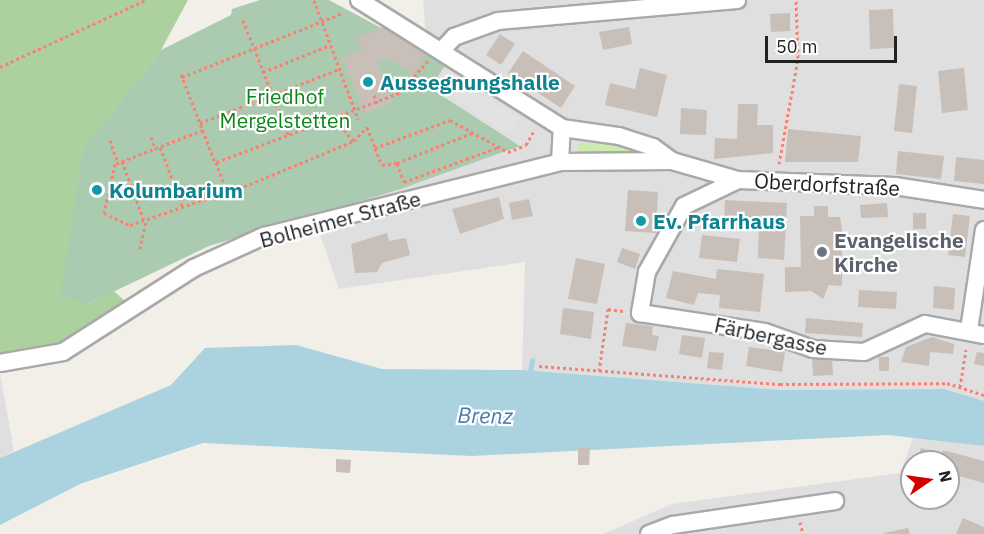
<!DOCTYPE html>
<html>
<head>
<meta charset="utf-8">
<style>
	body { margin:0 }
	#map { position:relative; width:984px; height:534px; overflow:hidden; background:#f2efe9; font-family:"IBM Plex Sans",sans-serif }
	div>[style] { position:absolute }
	.residential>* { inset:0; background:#e0dfdf }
	.grass>* { inset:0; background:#cdebb0 }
	.forest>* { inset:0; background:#add19e }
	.cemetery>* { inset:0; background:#aacbaf }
	.parking>* { inset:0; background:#e2e2e2 }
	.water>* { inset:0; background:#aad3df }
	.stream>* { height:5px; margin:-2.5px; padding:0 2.5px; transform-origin:2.5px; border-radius:2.5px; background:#aad3df }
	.building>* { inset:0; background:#c7bfb8 }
	.path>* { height:3px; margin-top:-1.5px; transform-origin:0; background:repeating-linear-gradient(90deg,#fa8072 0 3px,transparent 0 6px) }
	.roads { filter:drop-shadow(2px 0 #a9a9a9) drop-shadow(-2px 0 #a9a9a9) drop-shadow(0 2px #a9a9a9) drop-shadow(0 -2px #a9a9a9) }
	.minor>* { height:16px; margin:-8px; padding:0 8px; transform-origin:8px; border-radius:8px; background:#fff }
	.dots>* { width:16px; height:16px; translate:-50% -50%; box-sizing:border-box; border:3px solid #fff; border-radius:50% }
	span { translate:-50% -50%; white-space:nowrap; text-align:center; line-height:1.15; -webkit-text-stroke:4.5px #fff; paint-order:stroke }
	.culture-label { font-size:21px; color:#0d838f; font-weight:700 }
	.left { translate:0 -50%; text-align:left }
	.park-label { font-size:21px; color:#0c8416 }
	.street-label { font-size:21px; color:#222 }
	.worship-label { font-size:21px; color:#5b616d; font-weight:700 }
	.water-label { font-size:22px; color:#4a7aab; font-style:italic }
	.north { position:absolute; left:900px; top:450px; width:60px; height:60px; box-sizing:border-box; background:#fff; border:2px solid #a7a7a7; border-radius:50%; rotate:77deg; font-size:16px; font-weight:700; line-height:24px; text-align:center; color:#222 }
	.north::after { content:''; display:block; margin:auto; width:21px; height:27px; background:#d40000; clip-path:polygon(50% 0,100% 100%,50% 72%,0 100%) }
	.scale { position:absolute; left:765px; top:36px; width:132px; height:27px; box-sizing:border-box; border:3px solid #222; border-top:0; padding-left:8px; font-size:18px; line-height:21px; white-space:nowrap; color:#222; -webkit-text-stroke:4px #fff; paint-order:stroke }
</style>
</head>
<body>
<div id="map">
	<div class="residential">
		<i style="clip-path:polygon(423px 0,984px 0,984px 401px,944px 389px,781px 390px,522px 370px,525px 262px,339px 289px,312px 212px,401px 189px,519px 146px,430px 87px)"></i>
		<i style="clip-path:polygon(0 373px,14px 451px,0 458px)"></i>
		<i style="clip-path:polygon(evenodd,914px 435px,984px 446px,984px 534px,603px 534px,672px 504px,900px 473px,914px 435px,912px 462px,948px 462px,948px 498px,912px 498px,912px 462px)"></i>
	</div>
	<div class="grass">
		<i style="clip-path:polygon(579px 143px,614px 143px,648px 153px,578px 153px)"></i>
	</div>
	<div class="forest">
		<i style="clip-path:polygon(0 0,188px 0,161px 50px,83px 151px,88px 304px,114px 291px,125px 301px,62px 345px,0 355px)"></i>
	</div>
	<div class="cemetery">
		<i style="clip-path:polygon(260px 0,329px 0,426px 52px,446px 64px,430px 88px,520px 146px,401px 189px,209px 246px,88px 304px,60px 295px,83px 150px,161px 50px,231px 15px,232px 9px)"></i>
	</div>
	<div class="parking">
		<i style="clip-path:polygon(445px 71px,520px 119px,509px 135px,435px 86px)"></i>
	</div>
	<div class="water">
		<i style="clip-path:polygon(296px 345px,382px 369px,522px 370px,781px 390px,944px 389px,984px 401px,984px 446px,888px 435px,472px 456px,203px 443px,80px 484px,0 525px,0 458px,171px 385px,205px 348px)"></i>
	</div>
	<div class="stream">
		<i style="left:529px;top:376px;width:16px;rotate:-79deg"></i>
	</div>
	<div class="building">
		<i style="clip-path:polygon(893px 9px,894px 48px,870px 49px,869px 10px)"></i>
		<i style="clip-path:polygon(790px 13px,790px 31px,771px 32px,770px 14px)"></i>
		<i style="clip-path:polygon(382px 27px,426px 54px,414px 74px,388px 58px,377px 62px,393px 102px,365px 113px,342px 58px,361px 50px,356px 37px)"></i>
		<i style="clip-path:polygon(629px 27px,632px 44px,603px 50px,599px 32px)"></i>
		<i style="clip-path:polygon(500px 34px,515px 44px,501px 65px,486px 55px)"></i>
		<i style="clip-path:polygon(523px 51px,575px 86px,561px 108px,508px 73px)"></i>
		<i style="clip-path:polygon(640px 68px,667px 75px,657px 117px,605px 105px,610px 83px,635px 89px)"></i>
		<i style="clip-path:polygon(964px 68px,968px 110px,942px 113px,938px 71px)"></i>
		<i style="clip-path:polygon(899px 84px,917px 86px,912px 133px,894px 131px)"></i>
		<i style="clip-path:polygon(738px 104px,758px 104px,757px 125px,773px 125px,773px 153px,714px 159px,715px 138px,737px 139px)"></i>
		<i style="clip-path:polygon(681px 108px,707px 110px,706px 135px,680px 134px)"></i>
		<i style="clip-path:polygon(788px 129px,861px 136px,858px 162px,785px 162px)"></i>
		<i style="clip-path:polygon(898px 151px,944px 156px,941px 179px,896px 174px)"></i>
		<i style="clip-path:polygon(956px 157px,984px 160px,984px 184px,954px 181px)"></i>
		<i style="clip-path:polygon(628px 190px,658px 192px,656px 233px,625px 231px)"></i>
		<i style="clip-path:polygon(499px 197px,504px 219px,460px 234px,452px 209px)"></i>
		<i style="clip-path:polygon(529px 199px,533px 216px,512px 220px,509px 203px)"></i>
		<i style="clip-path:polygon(725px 200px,787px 203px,784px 260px,758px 258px,759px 224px,724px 222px)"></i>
		<i style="clip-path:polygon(887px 203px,888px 217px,861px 218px,860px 205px)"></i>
		<i style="clip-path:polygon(814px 206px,828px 206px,828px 217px,840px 217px,842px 230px,842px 286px,829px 285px,823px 299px,811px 291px,785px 292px,785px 267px,801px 267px,800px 216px,814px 216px)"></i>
		<i style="clip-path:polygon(913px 213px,926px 213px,926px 229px,913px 229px)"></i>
		<i style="clip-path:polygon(953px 214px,970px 216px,965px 257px,948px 255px)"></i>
		<i style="clip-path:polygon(387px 233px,389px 241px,406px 238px,410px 255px,382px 263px,377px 272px,355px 273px,351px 244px)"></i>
		<i style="clip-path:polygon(702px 235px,740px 239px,737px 262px,699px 258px)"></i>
		<i style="clip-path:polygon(622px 248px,640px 254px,635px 269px,617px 262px)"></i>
		<i style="clip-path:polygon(576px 258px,605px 264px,597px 304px,568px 299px)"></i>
		<i style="clip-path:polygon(717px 269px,764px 274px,760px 312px,719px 308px,720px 295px,698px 293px,694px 305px,666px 298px,673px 271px,716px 279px)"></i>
		<i style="clip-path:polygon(934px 286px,955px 288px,954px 310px,933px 308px)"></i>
		<i style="clip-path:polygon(859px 290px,897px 292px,896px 309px,858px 307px)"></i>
		<i style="clip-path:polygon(563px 308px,594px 312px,591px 339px,560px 334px)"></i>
		<i style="clip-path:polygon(806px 318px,863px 323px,862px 337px,805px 333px)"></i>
		<i style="clip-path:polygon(626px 323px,653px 326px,652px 335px,659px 336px,656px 351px,622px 346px)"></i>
		<i style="clip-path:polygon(682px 335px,705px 338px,702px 358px,679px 354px)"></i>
		<i style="clip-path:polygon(932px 337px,954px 344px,953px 354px,930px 352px,929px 366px,901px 362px,906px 347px)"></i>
		<i style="clip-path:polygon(749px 347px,785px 352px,782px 372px,746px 366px)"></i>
		<i style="clip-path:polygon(709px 352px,724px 353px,722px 370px,707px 368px)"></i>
		<i style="clip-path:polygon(977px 352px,984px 353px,984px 366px,974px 364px)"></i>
		<i style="clip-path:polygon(832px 356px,833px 375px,813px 376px,812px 357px)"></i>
		<i style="clip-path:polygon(879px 357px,889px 357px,889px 371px,879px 371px)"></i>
		<i style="clip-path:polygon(578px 448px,590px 448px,589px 465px,578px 465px)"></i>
		<i style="clip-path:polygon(921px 448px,940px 454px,937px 462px,916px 462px)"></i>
		<i style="clip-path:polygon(943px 450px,984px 461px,984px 483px,948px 473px,948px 462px,940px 462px)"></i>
		<i style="clip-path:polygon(336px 459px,351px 460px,350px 473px,336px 472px)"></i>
		<i style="clip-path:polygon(963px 518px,984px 527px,984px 534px,956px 534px)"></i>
		<i style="clip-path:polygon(908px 528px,910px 534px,884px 534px,884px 533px)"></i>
	</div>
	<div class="path">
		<i style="left:314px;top:0;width:127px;rotate:69.7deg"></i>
		<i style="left:243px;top:20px;width:123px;rotate:68.5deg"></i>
		<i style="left:428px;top:61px;width:43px;rotate:132.2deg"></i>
		<i style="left:399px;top:93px;width:196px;rotate:159.3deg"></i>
		<i style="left:216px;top:162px;width:29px;rotate:70deg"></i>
		<i style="left:226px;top:189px;width:7px;rotate:16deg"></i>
		<i style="left:233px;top:191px;width:131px;rotate:-22.5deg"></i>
		<i style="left:354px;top:141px;width:19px;rotate:-47deg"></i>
		<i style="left:367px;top:127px;width:22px;rotate:69deg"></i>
		<i style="left:375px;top:148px;width:80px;rotate:-20.5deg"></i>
		<i style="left:450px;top:120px;width:66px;rotate:28.9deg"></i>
		<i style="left:508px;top:152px;width:19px;rotate:-21deg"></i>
		<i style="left:526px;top:145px;width:18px;rotate:-61deg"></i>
		<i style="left:0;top:67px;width:161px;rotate:-24.7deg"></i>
		<i style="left:263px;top:72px;width:72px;rotate:-21.9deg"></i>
		<i style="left:181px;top:74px;width:94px;rotate:68.9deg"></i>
		<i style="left:182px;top:77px;width:173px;rotate:-21.7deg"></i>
		<i style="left:374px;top:95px;width:9px;rotate:69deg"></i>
		<i style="left:332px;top:116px;width:33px;rotate:49deg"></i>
		<i style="left:200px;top:123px;width:149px;rotate:-21.2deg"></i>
		<i style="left:203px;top:130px;width:94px;rotate:158.9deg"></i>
		<i style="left:115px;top:164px;width:50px;rotate:102.7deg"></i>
		<i style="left:104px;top:213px;width:29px;rotate:25deg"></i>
		<i style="left:130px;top:225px;width:105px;rotate:-19deg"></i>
		<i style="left:151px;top:137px;width:13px;rotate:72deg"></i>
		<i style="left:110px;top:140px;width:24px;rotate:71deg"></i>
		<i style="left:160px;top:147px;width:65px;rotate:69.3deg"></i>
		<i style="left:375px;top:148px;width:18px;rotate:68deg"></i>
		<i style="left:382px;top:165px;width:15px;rotate:-8deg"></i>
		<i style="left:397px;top:163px;width:83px;rotate:-21.9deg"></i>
		<i style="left:122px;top:161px;width:64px;rotate:69.9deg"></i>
		<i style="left:397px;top:163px;width:20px;rotate:70deg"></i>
		<i style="left:404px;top:182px;width:101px;rotate:-20.2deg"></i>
		<i style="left:779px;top:164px;width:108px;rotate:-79.8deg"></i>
		<i style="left:798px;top:58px;width:58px;rotate:-92deg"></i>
		<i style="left:140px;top:249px;width:29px;rotate:-78deg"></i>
		<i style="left:539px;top:366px;width:242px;rotate:4.3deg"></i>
		<i style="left:780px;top:384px;width:167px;rotate:-0.3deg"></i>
		<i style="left:947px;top:383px;width:39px;rotate:18deg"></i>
		<i style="left:599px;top:371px;width:63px;rotate:-81.7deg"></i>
		<i style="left:608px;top:309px;width:15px;rotate:8deg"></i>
		<i style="left:960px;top:387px;width:38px;rotate:-81deg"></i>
		<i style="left:800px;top:522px;width:12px;rotate:76deg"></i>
	</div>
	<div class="roads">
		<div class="minor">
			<i style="left:359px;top:0;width:240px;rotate:32.2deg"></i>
			<i style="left:562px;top:128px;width:58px;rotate:8deg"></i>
			<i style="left:619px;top:136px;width:36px;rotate:18deg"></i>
			<i style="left:653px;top:147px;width:24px;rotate:36deg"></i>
			<i style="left:442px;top:50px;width:18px;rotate:-47deg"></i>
			<i style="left:454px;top:37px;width:47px;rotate:-20deg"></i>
			<i style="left:498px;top:21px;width:240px;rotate:-5deg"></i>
			<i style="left:560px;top:162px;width:34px;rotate:-87deg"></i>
			<i style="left:738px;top:180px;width:60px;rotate:154.3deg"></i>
			<i style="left:684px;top:206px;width:76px;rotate:119.3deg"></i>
			<i style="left:647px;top:272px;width:42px;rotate:99.7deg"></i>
			<i style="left:640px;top:313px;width:126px;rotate:8.6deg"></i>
			<i style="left:765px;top:332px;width:51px;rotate:19.5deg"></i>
			<i style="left:813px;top:349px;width:51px;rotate:3.4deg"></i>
			<i style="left:864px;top:352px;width:67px;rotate:-24.7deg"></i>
			<i style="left:925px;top:324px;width:60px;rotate:10.6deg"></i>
			<i style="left:969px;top:330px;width:101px;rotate:-81.5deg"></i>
			<i style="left:0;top:363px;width:64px;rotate:-9.9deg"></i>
			<i style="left:63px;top:352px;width:156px;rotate:-32.7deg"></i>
			<i style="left:194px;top:268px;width:77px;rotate:-24.6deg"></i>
			<i style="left:264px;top:236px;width:305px;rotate:-14deg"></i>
			<i style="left:560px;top:162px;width:112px;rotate:-0.5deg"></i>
			<i style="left:672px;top:161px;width:69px;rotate:16.1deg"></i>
			<i style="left:738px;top:180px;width:157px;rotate:2.2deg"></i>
			<i style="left:895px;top:186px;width:90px;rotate:8.9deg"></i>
			<i style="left:649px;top:534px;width:26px;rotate:-21deg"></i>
			<i style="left:673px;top:525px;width:164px;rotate:-8.4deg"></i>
		</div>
	</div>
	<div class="dots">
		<i style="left:368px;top:82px;background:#0f9aa8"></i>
		<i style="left:97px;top:190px;background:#0f9aa8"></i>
		<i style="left:641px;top:221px;background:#0f9aa8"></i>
		<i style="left:822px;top:252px;background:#6b7280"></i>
	</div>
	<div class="culture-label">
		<span class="left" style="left:380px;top:82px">Aussegnungshalle</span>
		<span class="left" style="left:109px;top:190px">Kolumbarium</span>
		<span class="left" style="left:653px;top:221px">Ev. Pfarrhaus</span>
	</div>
	<div class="park-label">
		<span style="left:285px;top:108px">Friedhof<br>Mergelstetten</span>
	</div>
	<div class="street-label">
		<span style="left:827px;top:184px;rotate:3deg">Oberdorfstraße</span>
		<span style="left:340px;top:219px;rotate:-15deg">Bolheimer Straße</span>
		<span style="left:771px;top:336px;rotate:12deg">Färbergasse</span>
	</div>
	<div class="worship-label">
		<span class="left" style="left:834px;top:252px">Evangelische<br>Kirche</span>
	</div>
	<div class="water-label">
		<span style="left:485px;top:415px;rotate:1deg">Brenz</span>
	</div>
	<div class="north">N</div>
	<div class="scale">50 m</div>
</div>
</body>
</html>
